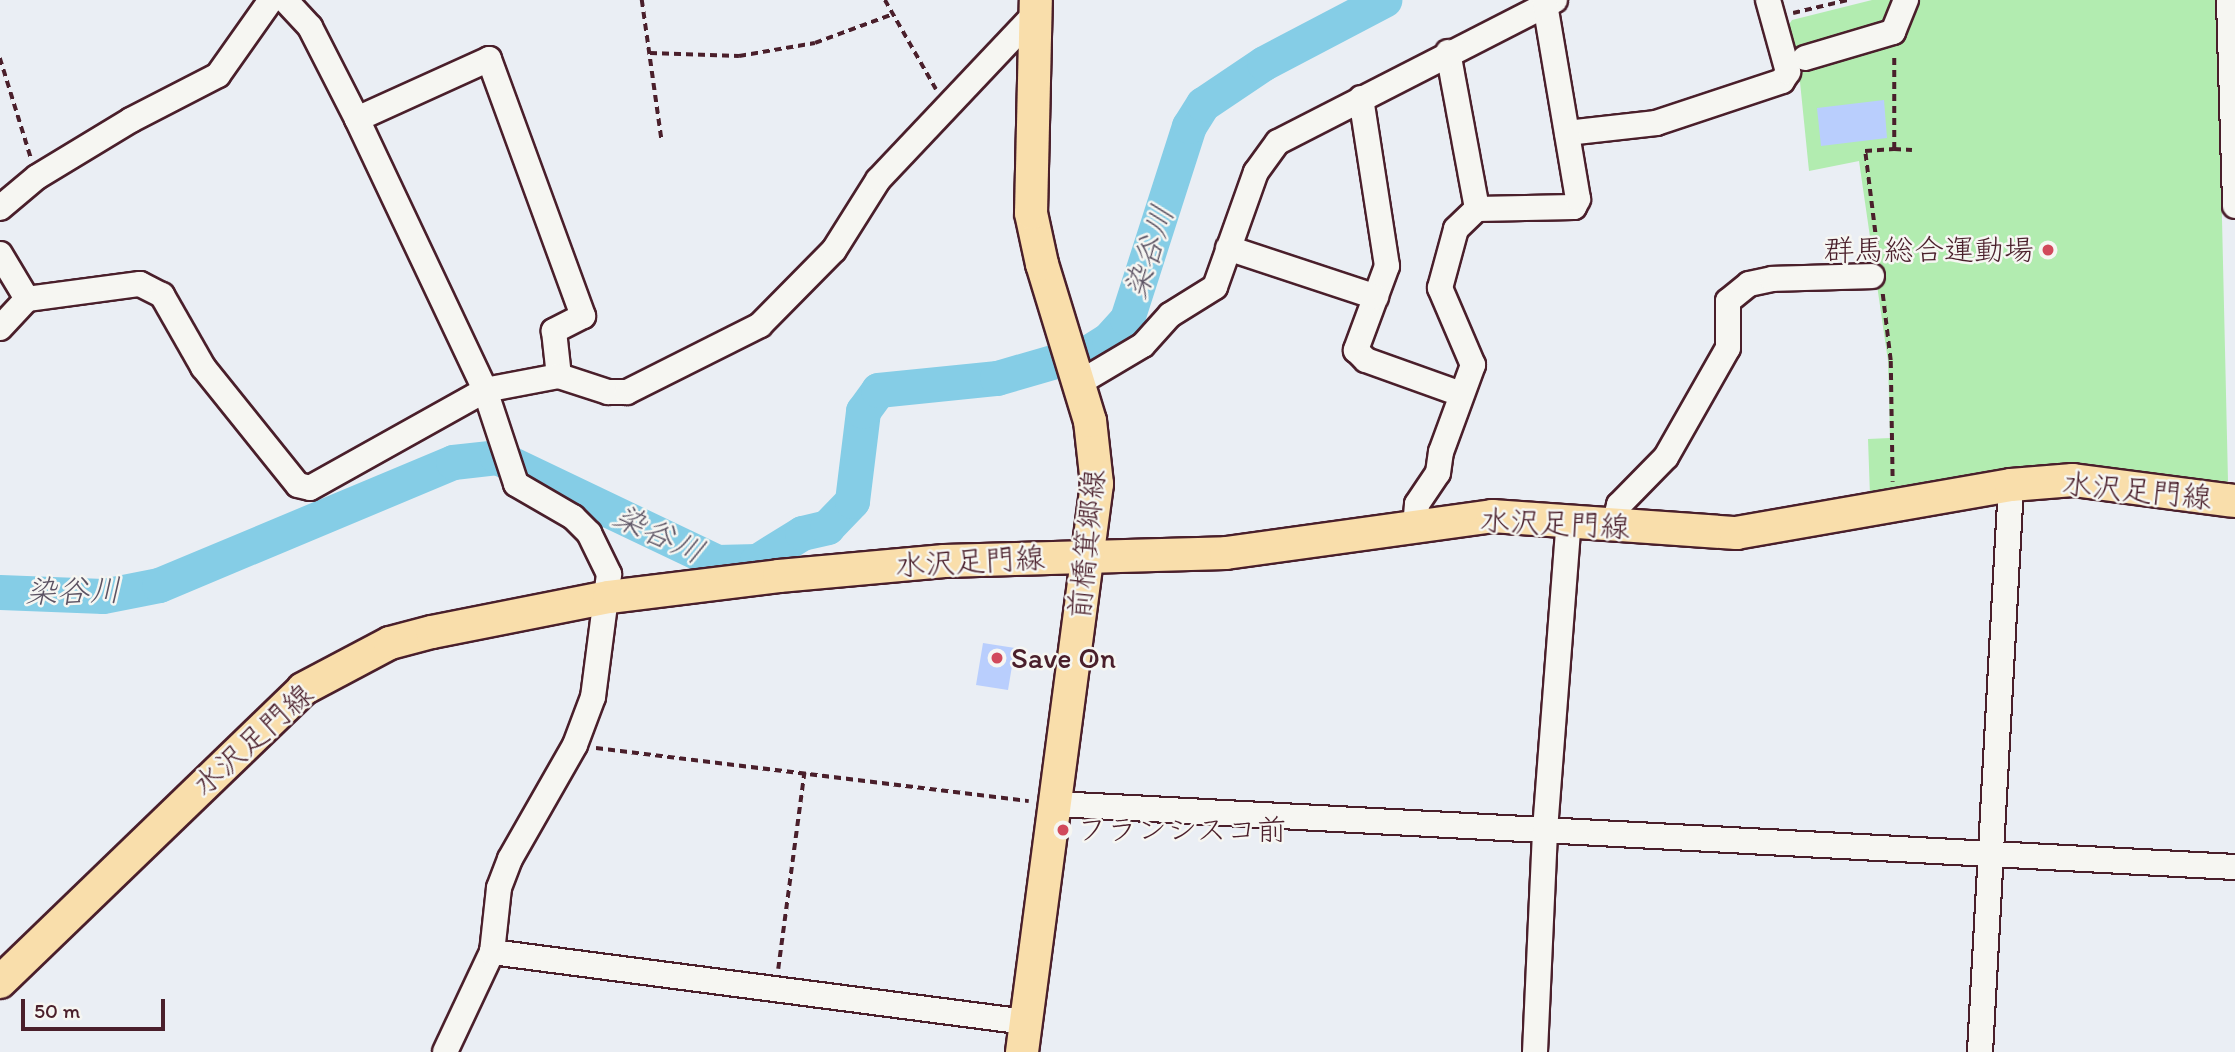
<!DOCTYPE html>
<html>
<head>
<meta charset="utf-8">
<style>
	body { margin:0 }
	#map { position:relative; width:2235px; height:1052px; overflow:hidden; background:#eaeef4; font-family:Itim,"Klee One",sans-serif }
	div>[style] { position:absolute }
	.green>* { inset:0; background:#b2ecb0 }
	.river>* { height:35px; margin:-17.5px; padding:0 17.5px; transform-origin:17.5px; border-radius:17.5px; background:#85cde6 }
	.building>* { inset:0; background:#b9cefd }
	.path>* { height:3.5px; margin-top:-1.75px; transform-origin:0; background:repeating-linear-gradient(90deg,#4a1f2b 0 7px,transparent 0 12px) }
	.roads { filter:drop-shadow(2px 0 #4a1f2b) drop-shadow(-2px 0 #4a1f2b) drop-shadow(0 2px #4a1f2b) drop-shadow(0 -2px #4a1f2b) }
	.minor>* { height:24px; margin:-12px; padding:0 12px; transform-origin:12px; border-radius:12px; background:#f6f6f2 }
	.major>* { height:32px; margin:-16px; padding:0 16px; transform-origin:16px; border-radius:16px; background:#f9deab }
	.dots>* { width:19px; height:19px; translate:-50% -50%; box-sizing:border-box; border:4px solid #f6f6f2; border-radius:50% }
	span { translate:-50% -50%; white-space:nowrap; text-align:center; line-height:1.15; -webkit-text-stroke:5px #f6f6f2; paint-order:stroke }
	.poi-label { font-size:30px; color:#4a1f2b }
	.right { translate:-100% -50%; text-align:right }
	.left { translate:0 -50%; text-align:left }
	.street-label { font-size:30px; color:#4a1f2b }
	.water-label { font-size:32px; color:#5c5363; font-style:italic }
	.scale { position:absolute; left:21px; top:999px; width:144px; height:32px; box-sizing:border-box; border:4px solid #4a1f2b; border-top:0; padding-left:9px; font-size:21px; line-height:24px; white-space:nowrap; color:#4a1f2b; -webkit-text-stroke:5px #f6f6f2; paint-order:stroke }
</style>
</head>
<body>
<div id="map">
	<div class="green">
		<i style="clip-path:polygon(1872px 0,2217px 0,2228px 481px,2223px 487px,2077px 464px,1870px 496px,1868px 439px,1890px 438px,1888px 361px,1859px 161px,1809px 171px,1800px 82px,1796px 82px,1784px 32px,1792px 20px)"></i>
	</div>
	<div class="river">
		<i style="left:0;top:592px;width:103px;rotate:2.2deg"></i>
		<i style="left:103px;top:596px;width:57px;rotate:-11.1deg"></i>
		<i style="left:159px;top:585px;width:319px;rotate:-22.7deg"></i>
		<i style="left:453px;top:462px;width:44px;rotate:-6.5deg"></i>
		<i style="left:497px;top:457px;width:244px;rotate:25.5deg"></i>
		<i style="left:717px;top:562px;width:40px;rotate:-1.4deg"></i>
		<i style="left:757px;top:561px;width:53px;rotate:-31.9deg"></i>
		<i style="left:802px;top:533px;width:26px;rotate:-13deg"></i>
		<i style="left:827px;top:527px;width:36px;rotate:-46deg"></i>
		<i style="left:852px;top:501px;width:91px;rotate:-83deg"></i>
		<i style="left:863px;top:411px;width:26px;rotate:-54deg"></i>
		<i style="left:878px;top:390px;width:120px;rotate:-5.8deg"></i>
		<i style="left:997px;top:378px;width:97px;rotate:-16.2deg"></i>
		<i style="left:1090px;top:351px;width:22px;rotate:-32deg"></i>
		<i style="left:1109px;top:339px;width:27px;rotate:-48deg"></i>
		<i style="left:1127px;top:319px;width:203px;rotate:-72.2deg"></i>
		<i style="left:1189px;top:126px;width:26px;rotate:-58deg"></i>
		<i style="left:1203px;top:104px;width:73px;rotate:-33.9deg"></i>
		<i style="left:1264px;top:63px;width:136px;rotate:-27.7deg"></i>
	</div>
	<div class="building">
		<i style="clip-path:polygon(1884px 100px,1887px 138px,1821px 146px,1817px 108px)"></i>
		<i style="clip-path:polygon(983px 643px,1015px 648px,1008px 690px,976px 685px)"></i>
	</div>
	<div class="path">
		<i style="left:642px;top:0;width:143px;rotate:82deg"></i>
		<i style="left:885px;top:0;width:103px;rotate:60.2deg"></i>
		<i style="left:1793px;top:13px;width:57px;rotate:-13.3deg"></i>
		<i style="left:650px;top:53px;width:89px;rotate:1.9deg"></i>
		<i style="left:739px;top:56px;width:77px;rotate:-9.7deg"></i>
		<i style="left:815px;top:43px;width:83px;rotate:-20.4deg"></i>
		<i style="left:0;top:58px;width:105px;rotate:72.8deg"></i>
		<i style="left:1894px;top:149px;width:18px;rotate:3deg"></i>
		<i style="left:1878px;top:256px;width:106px;rotate:-97.1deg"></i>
		<i style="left:1865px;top:151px;width:29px;rotate:-4deg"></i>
		<i style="left:1894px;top:149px;width:95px;rotate:-90deg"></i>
		<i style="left:1883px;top:294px;width:67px;rotate:83.2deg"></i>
		<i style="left:1891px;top:361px;width:121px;rotate:89.1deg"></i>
		<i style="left:596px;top:748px;width:436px;rotate:7deg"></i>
		<i style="left:778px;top:969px;width:198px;rotate:-82.4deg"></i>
	</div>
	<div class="roads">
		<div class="minor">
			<i style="left:285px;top:0;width:37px;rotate:47deg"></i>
			<i style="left:310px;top:27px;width:103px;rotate:62.9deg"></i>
			<i style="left:357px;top:119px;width:300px;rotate:64.7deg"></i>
			<i style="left:485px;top:390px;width:99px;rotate:71.7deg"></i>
			<i style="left:516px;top:484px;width:66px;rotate:30.1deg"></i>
			<i style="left:573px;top:517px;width:23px;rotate:45deg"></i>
			<i style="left:589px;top:533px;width:46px;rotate:64deg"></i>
			<i style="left:609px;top:574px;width:124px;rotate:97.4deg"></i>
			<i style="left:593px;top:697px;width:51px;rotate:110.6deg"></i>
			<i style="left:575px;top:745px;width:131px;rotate:119.7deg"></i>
			<i style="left:510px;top:859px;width:31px;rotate:111deg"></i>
			<i style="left:499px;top:888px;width:64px;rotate:96.2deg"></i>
			<i style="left:492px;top:952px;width:110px;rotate:115.2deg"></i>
			<i style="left:2229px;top:0;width:206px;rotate:88.3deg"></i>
			<i style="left:1448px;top:52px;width:160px;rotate:79.5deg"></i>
			<i style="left:1805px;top:58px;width:92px;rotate:-16.5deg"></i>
			<i style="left:1893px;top:32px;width:35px;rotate:-68deg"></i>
			<i style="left:1361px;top:98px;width:170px;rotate:81.2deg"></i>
			<i style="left:1387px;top:266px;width:90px;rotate:110.3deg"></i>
			<i style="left:1356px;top:350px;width:14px;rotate:45deg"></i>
			<i style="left:1366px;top:360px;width:101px;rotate:19.7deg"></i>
			<i style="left:357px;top:119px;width:145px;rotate:-24.4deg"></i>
			<i style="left:489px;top:59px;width:274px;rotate:69.9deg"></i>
			<i style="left:583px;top:316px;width:33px;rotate:153deg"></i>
			<i style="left:554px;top:331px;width:45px;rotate:83.7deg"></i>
			<i style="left:1567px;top:133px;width:90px;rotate:-6.4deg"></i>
			<i style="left:1656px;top:123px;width:133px;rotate:-18.4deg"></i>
			<i style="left:1782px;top:81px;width:11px;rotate:-56deg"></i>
			<i style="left:1788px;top:72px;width:75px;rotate:-105.5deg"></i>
			<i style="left:0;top:208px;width:48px;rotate:-40deg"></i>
			<i style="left:37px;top:177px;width:110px;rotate:-31.2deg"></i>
			<i style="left:131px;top:120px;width:98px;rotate:-27.3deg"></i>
			<i style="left:218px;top:75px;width:92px;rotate:-54.8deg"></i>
			<i style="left:1228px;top:248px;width:156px;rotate:18.3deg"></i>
			<i style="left:0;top:254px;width:52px;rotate:59deg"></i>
			<i style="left:27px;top:299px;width:114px;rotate:-7.6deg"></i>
			<i style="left:140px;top:284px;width:25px;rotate:27deg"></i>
			<i style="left:162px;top:295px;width:83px;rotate:60.3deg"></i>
			<i style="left:203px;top:367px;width:151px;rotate:51.2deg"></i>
			<i style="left:298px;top:485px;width:12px;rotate:14deg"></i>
			<i style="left:310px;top:488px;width:201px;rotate:-29.2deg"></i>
			<i style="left:485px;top:390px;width:75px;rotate:-10.7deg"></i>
			<i style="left:559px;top:376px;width:52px;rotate:18.1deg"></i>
			<i style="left:608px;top:392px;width:19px"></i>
			<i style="left:627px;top:392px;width:149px;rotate:-26.7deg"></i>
			<i style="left:760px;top:325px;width:105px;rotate:-45.4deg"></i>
			<i style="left:834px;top:250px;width:83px;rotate:-57.8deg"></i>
			<i style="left:878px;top:180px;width:228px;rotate:-46.6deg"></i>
			<i style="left:0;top:328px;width:40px;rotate:-47deg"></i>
			<i style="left:1079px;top:383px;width:74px;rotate:-30.7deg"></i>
			<i style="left:1143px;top:345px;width:40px;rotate:-48deg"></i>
			<i style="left:1170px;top:315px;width:53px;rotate:-31.9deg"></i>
			<i style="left:1215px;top:287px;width:122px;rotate:-70.4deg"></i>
			<i style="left:1256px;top:172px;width:37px;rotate:-54deg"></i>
			<i style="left:1278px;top:142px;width:311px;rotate:-27.1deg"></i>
			<i style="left:1614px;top:524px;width:20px;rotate:-75deg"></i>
			<i style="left:1619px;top:505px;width:67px;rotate:-45.6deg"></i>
			<i style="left:1666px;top:457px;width:125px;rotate:-60.4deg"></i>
			<i style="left:1728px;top:348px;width:47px;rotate:-90deg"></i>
			<i style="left:1728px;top:301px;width:27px;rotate:-39deg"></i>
			<i style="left:1749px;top:284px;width:24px;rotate:-12deg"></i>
			<i style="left:1772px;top:279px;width:100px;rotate:-1.7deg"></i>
			<i style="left:1415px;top:527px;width:23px;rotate:-85deg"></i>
			<i style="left:1417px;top:504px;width:37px;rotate:-56deg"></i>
			<i style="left:1438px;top:473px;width:21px;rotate:-82deg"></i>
			<i style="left:1441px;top:452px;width:93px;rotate:-69.8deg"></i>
			<i style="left:1473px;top:365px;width:84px;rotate:-113.2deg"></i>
			<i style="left:1440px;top:288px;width:61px;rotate:-74.8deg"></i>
			<i style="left:1456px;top:229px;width:29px;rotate:-44deg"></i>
			<i style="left:1477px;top:209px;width:97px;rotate:-1.2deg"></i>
			<i style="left:1574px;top:207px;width:9px;rotate:-63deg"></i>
			<i style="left:1578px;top:199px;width:199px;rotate:-99.6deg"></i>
			<i style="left:1056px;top:804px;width:1181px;rotate:3.06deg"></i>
			<i style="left:492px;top:952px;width:539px;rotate:7.47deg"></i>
			<i style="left:1535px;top:1052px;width:222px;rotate:-87.4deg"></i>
			<i style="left:1545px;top:830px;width:312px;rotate:-85.6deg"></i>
			<i style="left:1980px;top:1052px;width:568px;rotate:-86.87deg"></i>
		</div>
		<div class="major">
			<i style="left:0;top:982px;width:421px;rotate:-44deg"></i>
			<i style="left:303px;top:689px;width:98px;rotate:-27.9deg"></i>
			<i style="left:390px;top:643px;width:43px;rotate:-14.7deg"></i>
			<i style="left:432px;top:632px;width:180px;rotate:-11.2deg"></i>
			<i style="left:609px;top:597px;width:171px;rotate:-7deg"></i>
			<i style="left:779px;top:576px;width:166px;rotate:-5.2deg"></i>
			<i style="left:944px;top:561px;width:282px;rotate:-1.6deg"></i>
			<i style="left:1226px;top:553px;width:269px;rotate:-7.9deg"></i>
			<i style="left:1492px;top:516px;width:245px;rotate:4deg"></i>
			<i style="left:1736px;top:533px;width:279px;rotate:-9.9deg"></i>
			<i style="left:2011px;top:485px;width:62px;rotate:-4.6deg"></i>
			<i style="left:2073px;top:480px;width:163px;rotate:7.4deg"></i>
			<i style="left:1022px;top:1052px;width:573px;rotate:-82.48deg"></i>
			<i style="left:1097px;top:484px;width:63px;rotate:-96.3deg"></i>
			<i style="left:1090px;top:421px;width:164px;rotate:-107deg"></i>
			<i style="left:1042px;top:264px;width:52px;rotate:-102.2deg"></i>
			<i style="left:1031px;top:213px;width:213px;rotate:-88.7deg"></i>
		</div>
	</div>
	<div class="dots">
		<i style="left:2048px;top:250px;background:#d1495b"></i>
		<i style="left:997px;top:658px;background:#d1495b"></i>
		<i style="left:1063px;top:830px;background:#d1495b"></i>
	</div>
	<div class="poi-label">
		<span class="right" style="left:2034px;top:250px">群馬総合運動場</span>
		<span class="left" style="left:1011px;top:658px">Save On</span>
		<span class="left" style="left:1077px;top:830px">フランシスコ前</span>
	</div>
	<div class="street-label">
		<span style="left:2137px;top:491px;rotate:6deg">水沢足門線</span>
		<span style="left:1555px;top:524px;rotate:3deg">水沢足門線</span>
		<span style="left:1087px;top:544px;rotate:-84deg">前橋箕郷線</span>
		<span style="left:970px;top:562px;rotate:-3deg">水沢足門線</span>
		<span style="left:253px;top:740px;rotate:-42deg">水沢足門線</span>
	</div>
	<div class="water-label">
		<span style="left:1149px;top:252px;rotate:-72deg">染谷川</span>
		<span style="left:659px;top:534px;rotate:25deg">染谷川</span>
		<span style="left:73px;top:591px;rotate:-1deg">染谷川</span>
	</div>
	<div class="scale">50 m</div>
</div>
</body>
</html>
